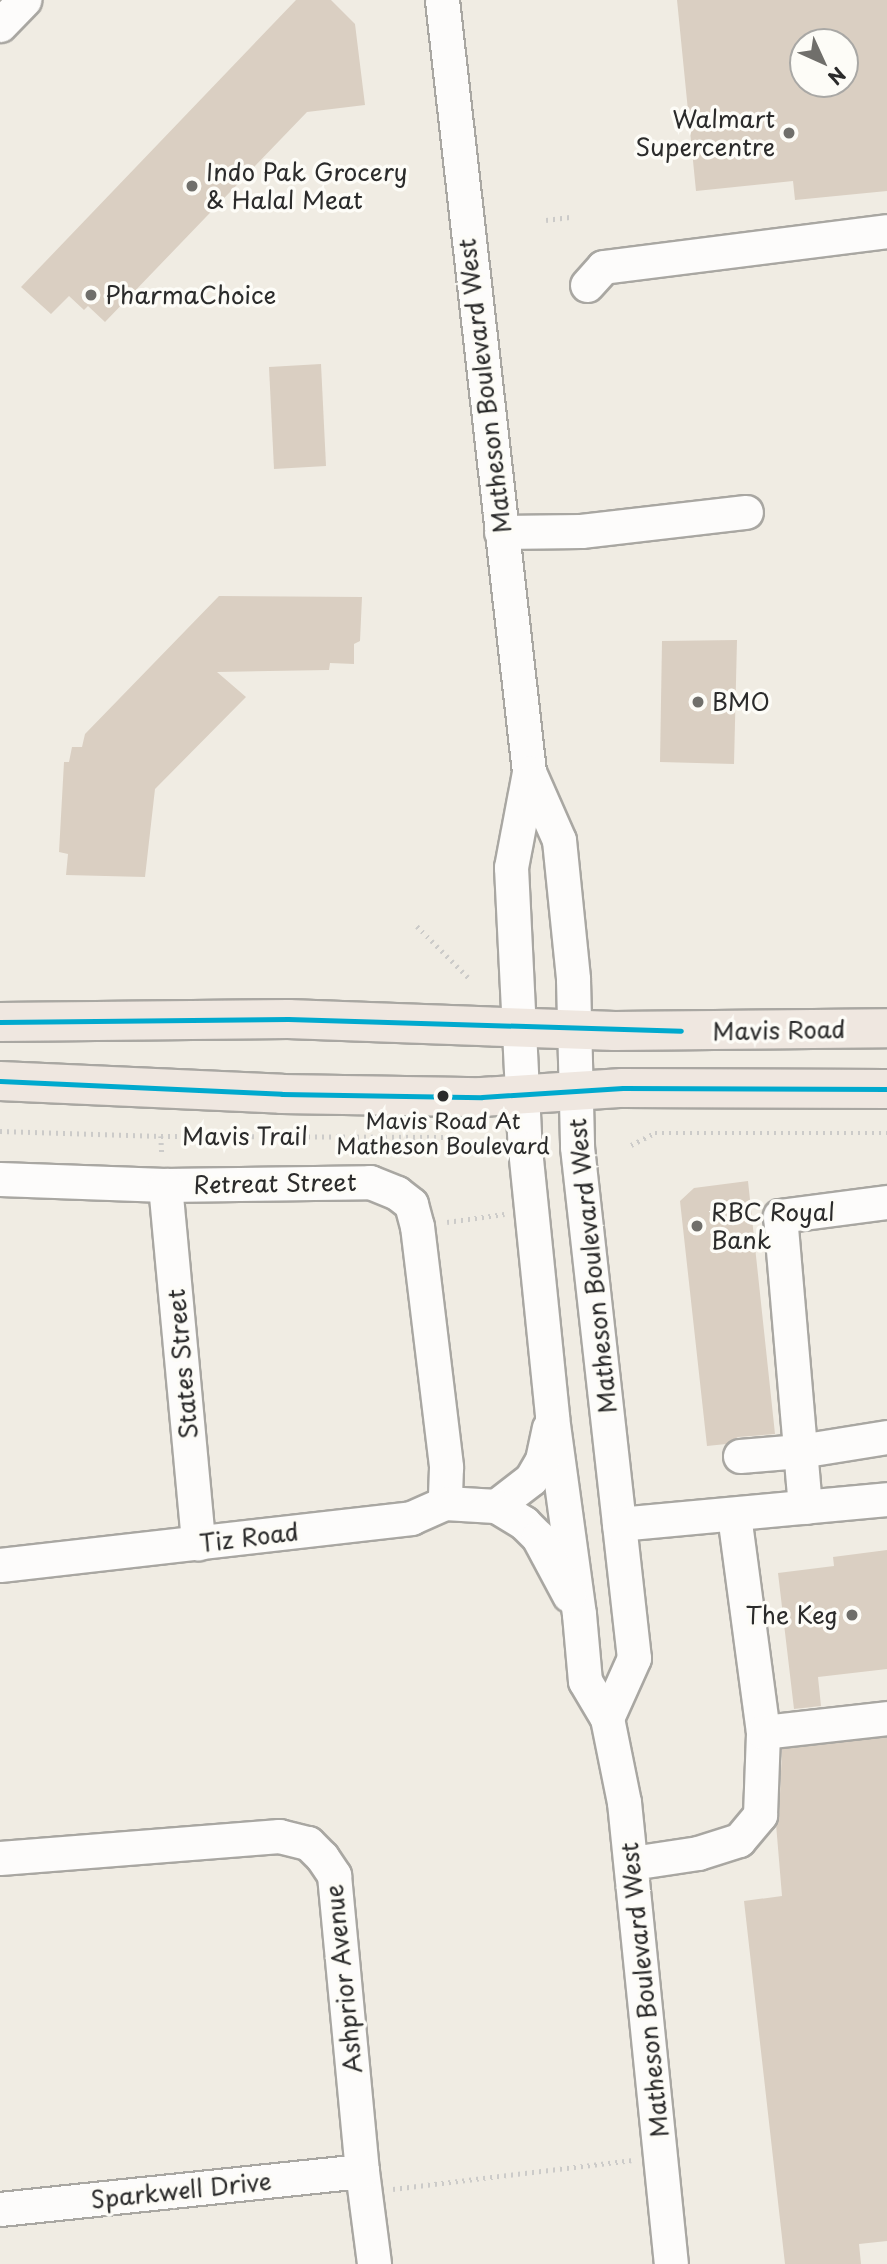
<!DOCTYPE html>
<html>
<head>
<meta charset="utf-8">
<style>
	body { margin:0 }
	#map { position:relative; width:887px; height:2264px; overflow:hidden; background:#f0ece3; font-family:"Playpen Sans",sans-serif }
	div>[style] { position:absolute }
	.building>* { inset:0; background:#dacfc2 }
	.path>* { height:4.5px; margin-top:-2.25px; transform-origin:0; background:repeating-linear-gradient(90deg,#cccbc9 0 2px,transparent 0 7px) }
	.roads { filter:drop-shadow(2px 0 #a9a7a2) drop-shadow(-2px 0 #a9a7a2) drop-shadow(0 2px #a9a7a2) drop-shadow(0 -2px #a9a7a2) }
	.minor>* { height:33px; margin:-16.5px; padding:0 16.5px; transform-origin:16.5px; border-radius:16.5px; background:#fdfcfb }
	.major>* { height:38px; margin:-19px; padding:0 19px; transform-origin:19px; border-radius:19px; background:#efe7e0 }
	.bus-1>* { height:5px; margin:-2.5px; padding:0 2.5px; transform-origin:2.5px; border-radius:2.5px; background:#00a9ce }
	.dots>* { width:19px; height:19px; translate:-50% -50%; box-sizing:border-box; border:4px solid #fdfcf7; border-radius:50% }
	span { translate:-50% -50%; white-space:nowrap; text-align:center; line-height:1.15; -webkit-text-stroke:7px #fdfcf7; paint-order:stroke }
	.bus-label { font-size:22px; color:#2b2b2b }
	.poi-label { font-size:24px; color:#2b2b2b }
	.right { translate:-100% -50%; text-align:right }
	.left { translate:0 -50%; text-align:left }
	.street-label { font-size:24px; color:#2b2b2b }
	.north { position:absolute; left:789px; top:28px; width:70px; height:70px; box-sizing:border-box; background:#fdfcf7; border:2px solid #a9a8a5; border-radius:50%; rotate:135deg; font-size:19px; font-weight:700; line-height:28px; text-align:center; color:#2b2b2b }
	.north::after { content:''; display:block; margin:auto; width:24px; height:32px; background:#706f6b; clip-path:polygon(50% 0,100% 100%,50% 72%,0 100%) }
</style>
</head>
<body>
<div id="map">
	<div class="building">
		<i style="clip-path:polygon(296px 0,331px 0,355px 24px,365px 105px,307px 112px,105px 322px,88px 306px,84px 310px,69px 296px,51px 314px,21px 287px)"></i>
		<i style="clip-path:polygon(evenodd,677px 0,887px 0,887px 191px,795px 200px,793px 181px,696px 191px,677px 0,803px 42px,845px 42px,845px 84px,803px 84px,803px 42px)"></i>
		<i style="clip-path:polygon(321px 364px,326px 466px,274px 469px,269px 367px)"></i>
		<i style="clip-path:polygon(219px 596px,362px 597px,360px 641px,354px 644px,354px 664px,330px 663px,329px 670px,217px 672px,246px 697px,155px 789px,145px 877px,66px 875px,68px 854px,59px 852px,64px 762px,69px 762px,72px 747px,82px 747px,85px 734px)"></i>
		<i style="clip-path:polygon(737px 640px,734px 764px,660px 762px,662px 641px)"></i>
		<i style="clip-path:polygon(748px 1181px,775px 1434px,738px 1437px,726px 1444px,707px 1446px,680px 1201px,694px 1188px)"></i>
		<i style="clip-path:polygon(887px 1550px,887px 1669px,818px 1677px,821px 1706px,794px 1709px,778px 1573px,834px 1566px,833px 1557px)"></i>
		<i style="clip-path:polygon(887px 1737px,887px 2241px,859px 2244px,861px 2264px,785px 2264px,744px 1901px,782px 1896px,776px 1824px,779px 1816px,782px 1749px)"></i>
	</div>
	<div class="path">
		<i style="left:546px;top:220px;width:24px;rotate:-7deg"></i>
		<i style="left:417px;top:926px;width:76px;rotate:45deg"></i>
		<i style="left:0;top:1131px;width:161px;rotate:1.8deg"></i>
		<i style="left:161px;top:1136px;width:288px;rotate:0.2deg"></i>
		<i style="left:449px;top:1137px;width:40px;rotate:18.9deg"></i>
		<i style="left:161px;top:1136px;width:20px;rotate:87deg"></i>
		<i style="left:631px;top:1145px;width:27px;rotate:-27deg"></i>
		<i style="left:655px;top:1133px;width:232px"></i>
		<i style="left:447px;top:1222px;width:58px;rotate:-8deg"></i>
		<i style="left:393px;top:2189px;width:240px;rotate:-6.9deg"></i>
	</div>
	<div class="roads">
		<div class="minor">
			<i style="left:442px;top:0;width:777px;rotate:83.57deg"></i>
			<i style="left:529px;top:772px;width:74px;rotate:66.2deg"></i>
			<i style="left:559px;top:840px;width:140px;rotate:84.2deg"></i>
			<i style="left:573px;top:979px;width:168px;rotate:88.6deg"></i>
			<i style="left:577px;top:1147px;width:514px;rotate:83.64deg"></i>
			<i style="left:634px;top:1658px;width:66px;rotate:114.2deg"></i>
			<i style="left:0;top:25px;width:35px;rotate:-46deg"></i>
			<i style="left:587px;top:285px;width:24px;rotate:-48deg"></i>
			<i style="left:603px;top:267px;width:286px;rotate:-7.2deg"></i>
			<i style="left:501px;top:532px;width:80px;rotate:-0.7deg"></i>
			<i style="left:581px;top:531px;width:166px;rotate:-6.6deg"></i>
			<i style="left:529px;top:772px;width:97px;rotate:100.7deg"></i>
			<i style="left:511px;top:867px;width:282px;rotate:87.2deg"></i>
			<i style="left:525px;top:1149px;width:269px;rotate:84.2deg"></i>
			<i style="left:552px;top:1417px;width:199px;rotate:82.2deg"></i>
			<i style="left:579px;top:1614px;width:67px;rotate:84.9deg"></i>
			<i style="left:585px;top:1681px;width:43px;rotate:59.3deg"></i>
			<i style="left:607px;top:1718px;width:86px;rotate:78.6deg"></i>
			<i style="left:624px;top:1802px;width:464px;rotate:84.2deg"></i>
			<i style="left:0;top:1179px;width:165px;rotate:2.1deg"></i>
			<i style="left:165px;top:1185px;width:205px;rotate:-0.8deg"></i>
			<i style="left:370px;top:1182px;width:29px;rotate:22deg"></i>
			<i style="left:397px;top:1193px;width:18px;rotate:38deg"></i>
			<i style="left:411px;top:1204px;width:23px;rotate:75deg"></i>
			<i style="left:417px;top:1226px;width:243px;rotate:83.1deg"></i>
			<i style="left:446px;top:1467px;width:36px;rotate:92deg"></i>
			<i style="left:165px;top:1185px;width:360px;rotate:84.7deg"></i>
			<i style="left:740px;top:1456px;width:60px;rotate:-4.8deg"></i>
			<i style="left:800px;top:1451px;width:88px;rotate:-9.1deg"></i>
			<i style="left:496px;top:1506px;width:44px;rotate:-37.6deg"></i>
			<i style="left:531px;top:1479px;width:22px;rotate:-60deg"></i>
			<i style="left:542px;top:1460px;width:33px;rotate:-78deg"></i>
			<i style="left:805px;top:1507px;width:292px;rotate:-94.9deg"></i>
			<i style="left:780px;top:1216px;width:108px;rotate:-7.5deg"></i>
			<i style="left:734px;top:1515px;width:219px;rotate:82.4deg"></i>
			<i style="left:619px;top:1524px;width:269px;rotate:-5.3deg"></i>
			<i style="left:0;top:1565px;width:414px;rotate:-6.5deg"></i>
			<i style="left:411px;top:1518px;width:37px;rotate:-24deg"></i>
			<i style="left:445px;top:1503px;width:51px;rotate:3.4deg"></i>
			<i style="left:496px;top:1506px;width:33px;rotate:31deg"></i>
			<i style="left:524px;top:1523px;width:20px;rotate:45deg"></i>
			<i style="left:538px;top:1537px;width:66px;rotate:61.9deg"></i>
			<i style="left:0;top:1858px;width:280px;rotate:-4.5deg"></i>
			<i style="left:279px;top:1836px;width:30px;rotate:14deg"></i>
			<i style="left:308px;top:1843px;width:20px;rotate:45deg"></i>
			<i style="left:322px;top:1857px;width:22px;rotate:56deg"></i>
			<i style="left:334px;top:1875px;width:297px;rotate:84.6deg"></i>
			<i style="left:362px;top:2171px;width:94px;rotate:82.6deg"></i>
			<i style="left:632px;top:1863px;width:67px;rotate:-8.6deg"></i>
			<i style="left:698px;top:1853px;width:43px;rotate:-17.6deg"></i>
			<i style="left:739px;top:1840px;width:33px;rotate:-50deg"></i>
			<i style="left:760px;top:1815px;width:83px;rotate:-87.9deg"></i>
			<i style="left:763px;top:1732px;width:125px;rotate:-6.4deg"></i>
			<i style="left:0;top:2209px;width:364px;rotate:-6deg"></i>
		</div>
		<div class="major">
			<i style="left:0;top:1022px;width:288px;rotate:-0.6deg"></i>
			<i style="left:288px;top:1019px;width:327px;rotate:2.1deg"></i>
			<i style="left:615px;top:1031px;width:272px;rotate:-0.6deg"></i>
			<i style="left:0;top:1081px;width:282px;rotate:2.6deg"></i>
			<i style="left:282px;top:1094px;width:200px;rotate:0.9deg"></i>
			<i style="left:482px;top:1097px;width:141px;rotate:-3.7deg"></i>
			<i style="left:623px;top:1088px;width:264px;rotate:0.2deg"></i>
		</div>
	</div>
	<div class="bus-1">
		<i style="left:0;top:1022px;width:288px;rotate:-0.6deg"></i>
		<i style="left:288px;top:1019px;width:393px;rotate:1.7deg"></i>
		<i style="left:0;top:1081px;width:282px;rotate:2.6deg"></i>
		<i style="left:282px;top:1094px;width:200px;rotate:0.9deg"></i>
		<i style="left:482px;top:1097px;width:141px;rotate:-3.7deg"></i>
		<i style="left:623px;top:1088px;width:264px;rotate:0.2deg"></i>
	</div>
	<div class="dots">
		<i style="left:789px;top:133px;background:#706f6b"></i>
		<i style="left:192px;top:186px;background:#706f6b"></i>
		<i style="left:91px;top:295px;background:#706f6b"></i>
		<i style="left:698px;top:702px;background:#706f6b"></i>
		<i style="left:443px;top:1096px;background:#2b2b2b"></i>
		<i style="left:697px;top:1226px;background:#706f6b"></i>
		<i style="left:852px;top:1615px;background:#706f6b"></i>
	</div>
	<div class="bus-label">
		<span style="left:443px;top:1132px">Mavis Road At<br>Matheson Boulevard</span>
	</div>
	<div class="poi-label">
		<span class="right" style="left:775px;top:133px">Walmart<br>Supercentre</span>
		<span class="left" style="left:206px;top:186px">Indo Pak Grocery<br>&amp; Halal Meat</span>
		<span class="left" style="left:105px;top:295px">PharmaChoice</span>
		<span class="left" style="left:712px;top:702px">BMO</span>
		<span class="left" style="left:711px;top:1226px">RBC Royal<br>Bank</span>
		<span class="right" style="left:838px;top:1615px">The Keg</span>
	</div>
	<div class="street-label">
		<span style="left:484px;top:386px;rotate:-97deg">Matheson Boulevard West</span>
		<span style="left:779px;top:1030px;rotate:-1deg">Mavis Road</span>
		<span style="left:245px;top:1136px">Mavis Trail</span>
		<span style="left:275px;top:1183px;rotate:-1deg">Retreat Street</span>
		<span style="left:592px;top:1266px;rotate:-96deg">Matheson Boulevard West</span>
		<span style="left:182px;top:1364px;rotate:-95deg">States Street</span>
		<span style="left:249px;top:1537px;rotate:-7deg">Tiz Road</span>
		<span style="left:343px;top:1979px;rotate:-96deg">Ashprior Avenue</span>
		<span style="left:644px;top:1990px;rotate:-96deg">Matheson Boulevard West</span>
		<span style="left:181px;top:2190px;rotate:-6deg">Sparkwell Drive</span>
	</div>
	<div class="north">N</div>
</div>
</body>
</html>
